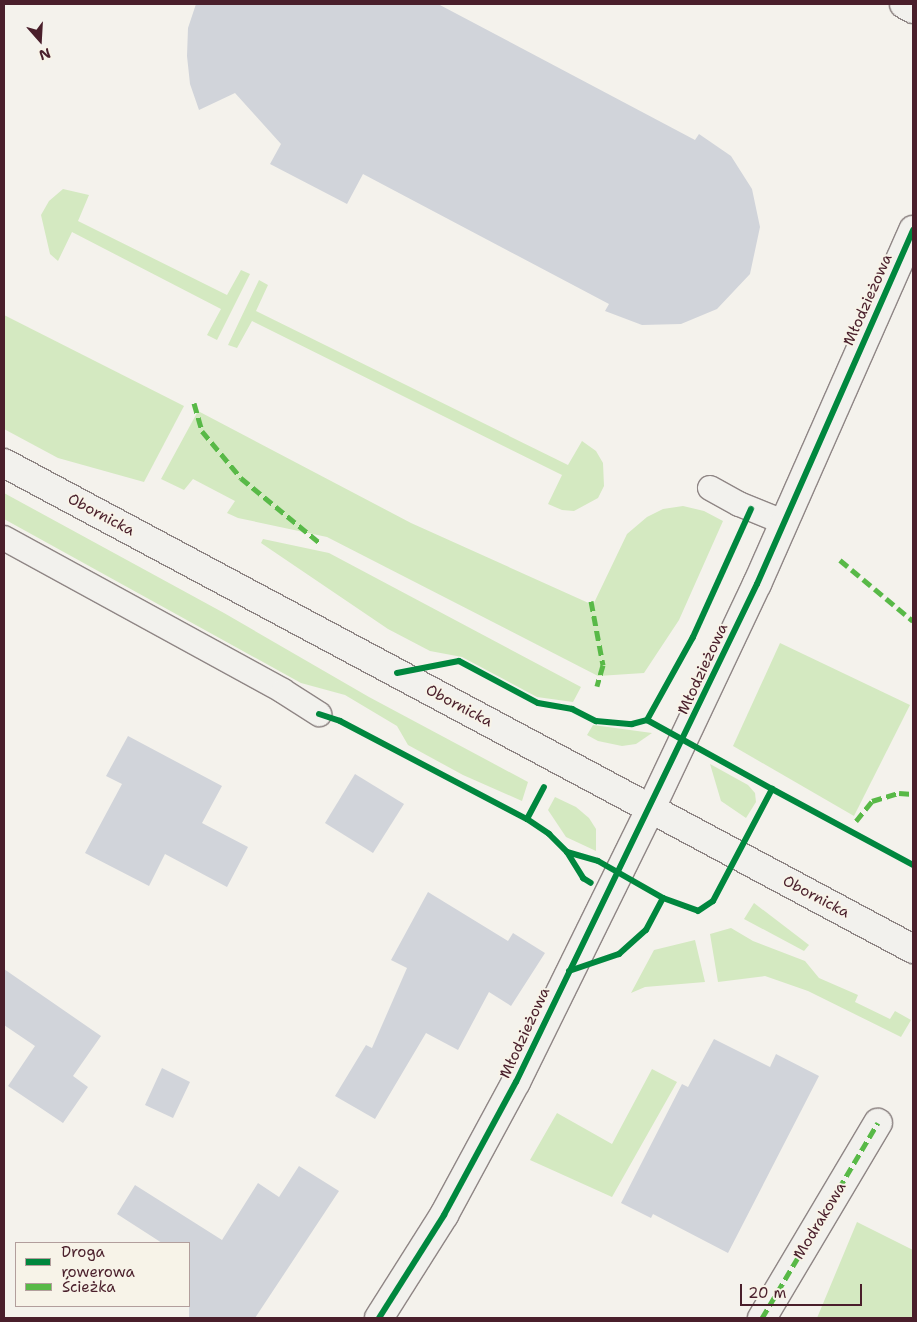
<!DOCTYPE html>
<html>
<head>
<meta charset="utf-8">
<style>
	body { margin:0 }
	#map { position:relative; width:917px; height:1322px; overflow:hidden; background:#f4f2ec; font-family:"Shantell Sans",sans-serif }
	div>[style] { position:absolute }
	.green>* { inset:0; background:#d4e9c1 }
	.building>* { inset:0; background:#d1d4da }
	.roads { filter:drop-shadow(1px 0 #8f8685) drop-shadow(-1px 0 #8f8685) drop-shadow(0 1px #8f8685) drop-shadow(0 -1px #8f8685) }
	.service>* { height:24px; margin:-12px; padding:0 12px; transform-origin:12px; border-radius:12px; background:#f2f1ed }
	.minor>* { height:28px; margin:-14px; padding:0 14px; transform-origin:14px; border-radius:14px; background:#f2f1ed }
	.tertiary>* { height:28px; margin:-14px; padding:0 14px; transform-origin:14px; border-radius:14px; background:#f2f1ed }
	.secondary>* { height:28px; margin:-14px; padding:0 14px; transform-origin:14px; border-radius:14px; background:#f2f1ed }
	.quiet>* { height:5px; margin-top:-2.5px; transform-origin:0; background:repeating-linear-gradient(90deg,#58b947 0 10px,transparent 0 15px) }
	.cycleway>* { height:6px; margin:-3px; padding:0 3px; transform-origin:3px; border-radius:3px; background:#00873e }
	span { translate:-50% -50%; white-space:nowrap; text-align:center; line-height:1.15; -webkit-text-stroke:4px #f7f3e8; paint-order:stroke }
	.street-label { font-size:15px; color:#4a1f2b }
	.frame { position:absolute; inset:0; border:5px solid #4a1f2b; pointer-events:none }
	.legend { position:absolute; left:15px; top:1242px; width:175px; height:65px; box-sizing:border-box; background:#f7f3e8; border:1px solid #b29e9c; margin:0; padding:6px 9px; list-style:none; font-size:15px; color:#4a1f2b }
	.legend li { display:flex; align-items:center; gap:10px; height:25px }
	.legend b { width:25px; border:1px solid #b29e9c }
	.north { position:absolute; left:15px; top:15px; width:50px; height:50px; -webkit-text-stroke:4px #f7f3e8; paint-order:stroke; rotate:161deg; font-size:14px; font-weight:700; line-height:20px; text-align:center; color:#4a1f2b }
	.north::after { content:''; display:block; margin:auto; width:18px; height:22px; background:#4a1f2b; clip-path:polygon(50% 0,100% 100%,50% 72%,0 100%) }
	.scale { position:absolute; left:740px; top:1284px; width:122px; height:22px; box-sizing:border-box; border:2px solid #4a1f2b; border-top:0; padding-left:6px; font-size:15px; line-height:18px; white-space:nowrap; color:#4a1f2b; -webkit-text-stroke:4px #f7f3e8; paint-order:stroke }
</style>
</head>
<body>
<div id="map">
	<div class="green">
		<i style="clip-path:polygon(63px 189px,89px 195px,78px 221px,227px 295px,241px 270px,250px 274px,217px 340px,207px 335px,221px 309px,72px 232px,58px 261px,50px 254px,41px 215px,49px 201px)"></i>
		<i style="clip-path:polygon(259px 280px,268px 285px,256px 311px,568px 465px,582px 441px,596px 451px,603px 463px,604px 486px,598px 498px,574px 511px,562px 510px,548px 504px,562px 475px,252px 321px,237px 348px,228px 345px)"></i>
		<i style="clip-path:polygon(4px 315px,184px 406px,144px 482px,58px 458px,4px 429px)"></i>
		<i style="clip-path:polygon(198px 411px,411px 523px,593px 605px,627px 534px,647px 517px,663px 509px,683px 506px,704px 511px,723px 521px,679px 620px,644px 673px,598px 676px,327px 537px,238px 518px,227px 513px,235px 501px,193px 479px,184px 490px,161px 479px)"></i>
		<i style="clip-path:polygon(4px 493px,224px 613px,369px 697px,528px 782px,522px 801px,463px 775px,408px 745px,397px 726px,345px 695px,301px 683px,4px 519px)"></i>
		<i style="clip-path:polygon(263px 539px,329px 553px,581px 687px,573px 702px,537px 697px,462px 657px,430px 651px,388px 629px,261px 543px)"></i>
		<i style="clip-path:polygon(780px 643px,910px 705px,854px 816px,733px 746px)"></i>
		<i style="clip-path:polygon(593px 725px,652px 733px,636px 744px,622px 746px,598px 741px,587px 735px)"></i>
		<i style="clip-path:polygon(710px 764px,748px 785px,755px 793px,756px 802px,746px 818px,721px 801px)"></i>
		<i style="clip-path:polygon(555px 797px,576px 807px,589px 818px,596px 829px,596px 851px,566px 837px,548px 810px)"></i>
		<i style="clip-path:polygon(754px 903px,809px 945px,804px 951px,744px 919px)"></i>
		<i style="clip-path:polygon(731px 928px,753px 941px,805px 961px,819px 978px,858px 995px,855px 1002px,890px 1019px,895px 1011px,911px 1020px,901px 1037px,808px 991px,765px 976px,718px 982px,710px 934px)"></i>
		<i style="clip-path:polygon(695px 940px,705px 982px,645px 987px,631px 993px,654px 950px)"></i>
		<i style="clip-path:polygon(652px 1069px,677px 1082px,612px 1197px,530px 1160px,557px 1113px,612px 1144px)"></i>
		<i style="clip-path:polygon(857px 1222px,913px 1250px,913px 1318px,817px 1318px)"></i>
	</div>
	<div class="building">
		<i style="clip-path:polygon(196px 4px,438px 4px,695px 140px,699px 134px,731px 156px,752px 189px,760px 227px,750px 274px,717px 309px,681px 324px,642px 325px,605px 311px,609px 304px,363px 174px,347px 204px,270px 164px,281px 144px,235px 93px,199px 110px,190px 84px,187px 56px,188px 28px)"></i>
		<i style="clip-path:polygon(128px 736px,222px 786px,202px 823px,248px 847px,227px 887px,165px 854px,149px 886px,85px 853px,122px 784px,106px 776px)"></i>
		<i style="clip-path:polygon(355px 774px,404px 804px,373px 853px,325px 823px)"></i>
		<i style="clip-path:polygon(428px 892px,508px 941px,513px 933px,545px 953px,511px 1006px,489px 992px,458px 1050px,426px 1033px,375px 1119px,335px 1096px,366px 1045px,372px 1048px,407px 968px,391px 960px)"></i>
		<i style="clip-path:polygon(4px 969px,101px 1036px,73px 1076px,88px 1087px,63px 1123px,8px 1086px,35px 1046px,4px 1025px)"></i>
		<i style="clip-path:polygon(714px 1039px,770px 1067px,776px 1054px,819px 1076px,728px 1253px,653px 1214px,651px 1218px,621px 1203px,682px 1084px,688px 1087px)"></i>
		<i style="clip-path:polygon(162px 1068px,190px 1082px,173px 1118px,145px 1105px)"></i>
		<i style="clip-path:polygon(299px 1166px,339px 1191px,255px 1318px,189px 1318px,189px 1243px,162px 1243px,117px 1214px,135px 1185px,222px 1240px,258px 1183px,279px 1197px)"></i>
	</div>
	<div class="roads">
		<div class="service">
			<i style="left:710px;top:488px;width:33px;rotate:29deg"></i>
			<i style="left:739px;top:504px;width:48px;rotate:22.2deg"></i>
			<i style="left:4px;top:538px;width:318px;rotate:28.7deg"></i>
			<i style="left:283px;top:691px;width:43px;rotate:32.6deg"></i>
		</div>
		<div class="minor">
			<i style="left:904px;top:4px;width:10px;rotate:29deg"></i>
			<i style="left:651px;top:808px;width:248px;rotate:-64.7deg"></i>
			<i style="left:757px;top:584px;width:387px;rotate:-66.2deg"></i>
			<i style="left:762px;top:1318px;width:227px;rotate:-59.3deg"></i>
		</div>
		<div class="tertiary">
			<i style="left:379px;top:1318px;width:122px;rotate:-57.7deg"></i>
			<i style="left:444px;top:1215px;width:151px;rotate:-61.6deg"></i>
			<i style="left:516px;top:1082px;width:305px;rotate:-63.8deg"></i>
		</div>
		<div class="secondary">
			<i style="left:4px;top:463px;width:1031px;rotate:28.13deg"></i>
		</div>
	</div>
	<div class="quiet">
		<i style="left:194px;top:403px;width:29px;rotate:74deg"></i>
		<i style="left:202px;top:431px;width:61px;rotate:50.3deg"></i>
		<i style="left:241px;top:478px;width:104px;rotate:39.5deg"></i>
		<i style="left:840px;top:560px;width:95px;rotate:39.9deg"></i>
		<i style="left:591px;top:601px;width:65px;rotate:79.4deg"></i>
		<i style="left:603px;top:665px;width:22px;rotate:106deg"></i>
		<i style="left:856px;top:821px;width:26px;rotate:-51deg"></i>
		<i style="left:872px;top:801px;width:28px;rotate:-17deg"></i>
		<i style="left:899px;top:793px;width:14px;rotate:4deg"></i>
		<i style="left:762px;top:1318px;width:227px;rotate:-59.3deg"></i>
	</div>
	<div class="cycleway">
		<i style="left:751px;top:509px;width:141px;rotate:114.4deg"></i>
		<i style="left:693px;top:637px;width:95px;rotate:119deg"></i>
		<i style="left:647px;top:720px;width:143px;rotate:28.9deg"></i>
		<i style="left:397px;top:673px;width:63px;rotate:-11deg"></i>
		<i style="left:459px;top:661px;width:89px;rotate:28deg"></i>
		<i style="left:538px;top:703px;width:35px;rotate:10deg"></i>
		<i style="left:572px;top:709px;width:27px;rotate:27deg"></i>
		<i style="left:596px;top:721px;width:36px;rotate:5deg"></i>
		<i style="left:632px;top:724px;width:16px;rotate:-15deg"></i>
		<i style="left:319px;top:714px;width:22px;rotate:18deg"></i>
		<i style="left:340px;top:721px;width:211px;rotate:27.7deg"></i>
		<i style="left:527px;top:819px;width:36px;rotate:-62deg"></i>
		<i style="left:527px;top:819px;width:27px;rotate:34deg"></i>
		<i style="left:549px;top:834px;width:25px;rotate:45deg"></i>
		<i style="left:567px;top:852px;width:31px;rotate:58deg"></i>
		<i style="left:583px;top:878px;width:9px;rotate:32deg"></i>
		<i style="left:567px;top:852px;width:32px;rotate:16deg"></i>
		<i style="left:598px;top:861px;width:75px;rotate:29.6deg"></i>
		<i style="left:663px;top:898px;width:37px;rotate:20deg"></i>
		<i style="left:698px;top:911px;width:18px;rotate:-34deg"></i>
		<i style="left:713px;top:901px;width:127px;rotate:-62.2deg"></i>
		<i style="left:772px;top:789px;width:160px;rotate:28.3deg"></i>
		<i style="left:569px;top:971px;width:53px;rotate:-18.8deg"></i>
		<i style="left:619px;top:954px;width:36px;rotate:-42deg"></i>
		<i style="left:646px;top:930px;width:36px;rotate:-62deg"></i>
		<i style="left:379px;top:1318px;width:122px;rotate:-57.7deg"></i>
		<i style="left:444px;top:1215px;width:151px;rotate:-61.6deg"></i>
		<i style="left:516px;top:1082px;width:553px;rotate:-64.18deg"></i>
		<i style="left:757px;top:584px;width:387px;rotate:-66.2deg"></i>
	</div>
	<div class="street-label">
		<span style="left:868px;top:300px;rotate:-66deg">Młodzieżowa</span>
		<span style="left:101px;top:515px;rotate:28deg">Obornicka</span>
		<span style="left:703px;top:669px;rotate:-65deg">Młodzieżowa</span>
		<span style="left:459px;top:706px;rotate:28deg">Obornicka</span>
		<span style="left:816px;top:897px;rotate:28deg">Obornicka</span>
		<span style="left:525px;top:1033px;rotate:-65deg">Młodzieżowa</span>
		<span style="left:820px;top:1221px;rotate:-59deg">Modrakowa</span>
	</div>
	<div class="frame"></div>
	<ul class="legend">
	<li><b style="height:6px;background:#00873e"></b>Droga rowerowa</li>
	<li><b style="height:6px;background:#58b947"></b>Ścieżka</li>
	</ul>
	<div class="north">N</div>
	<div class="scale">20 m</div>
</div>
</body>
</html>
